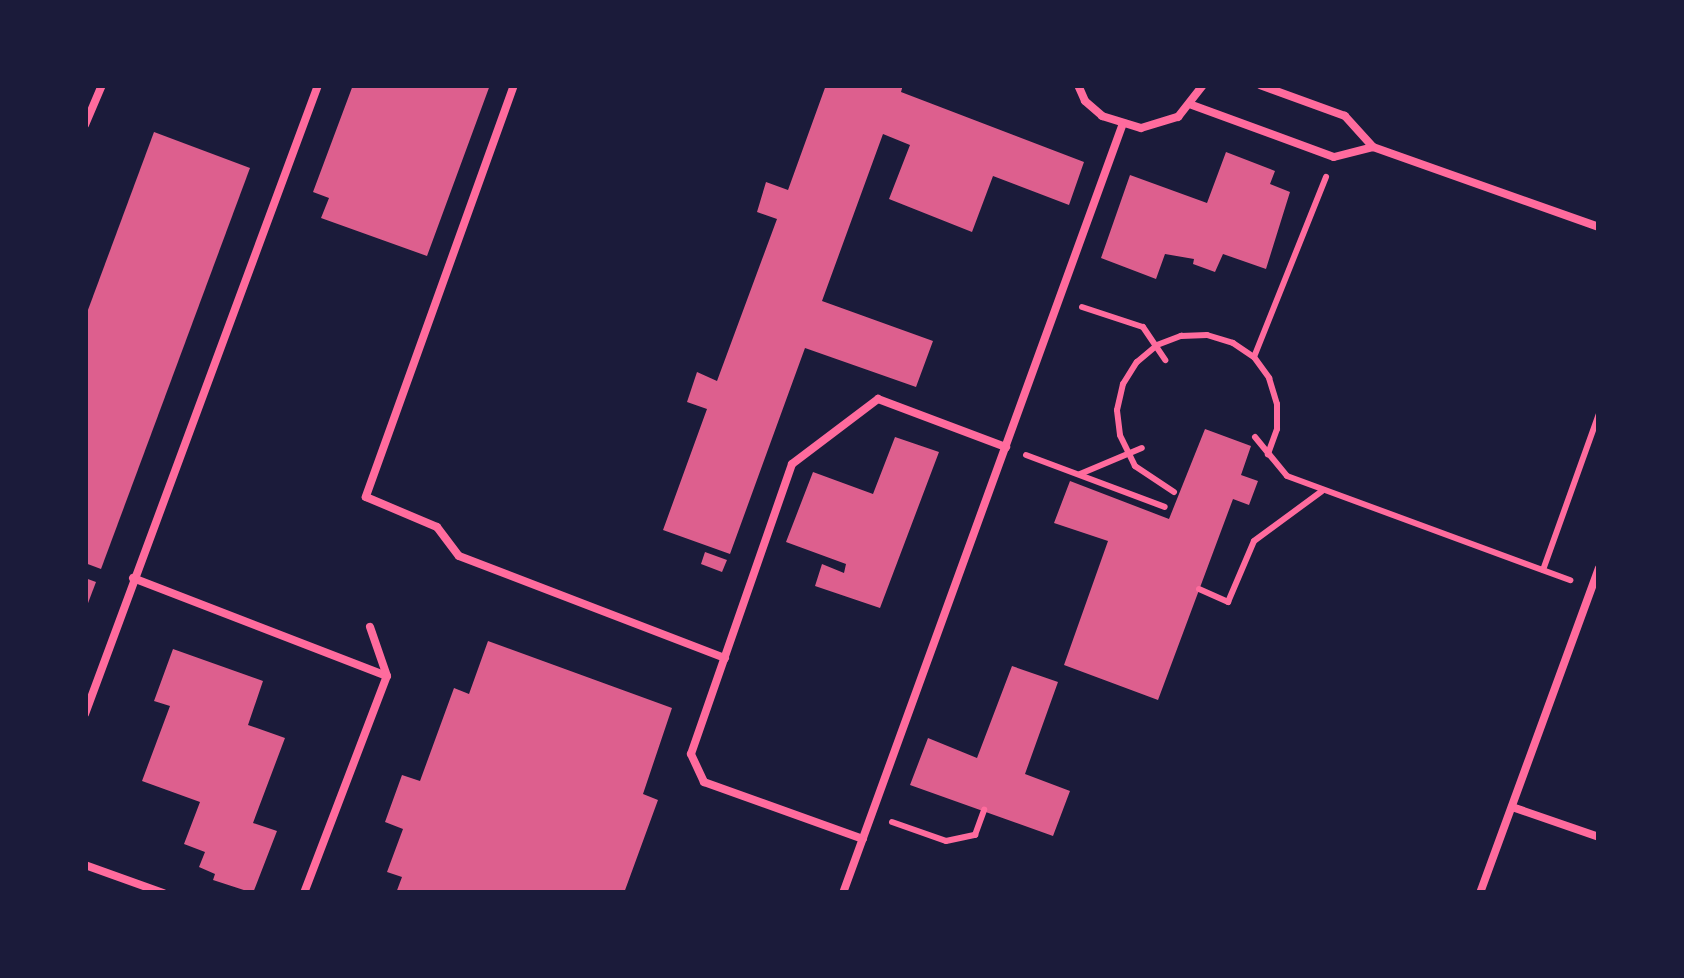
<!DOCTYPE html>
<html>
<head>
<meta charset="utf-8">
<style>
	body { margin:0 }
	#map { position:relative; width:1684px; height:978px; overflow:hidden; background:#1b1b3a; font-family:"Public Sans",sans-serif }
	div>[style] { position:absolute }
	.building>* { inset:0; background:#dd5f8e }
	.path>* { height:6px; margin:-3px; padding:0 3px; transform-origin:3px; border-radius:3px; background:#ff6b9d }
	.service>* { height:8px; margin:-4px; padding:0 4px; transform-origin:4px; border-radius:4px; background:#ff6b9d }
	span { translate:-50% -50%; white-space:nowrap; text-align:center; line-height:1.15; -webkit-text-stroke:9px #1b1b3a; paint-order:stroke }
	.frame { position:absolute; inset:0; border:88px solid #1b1b3a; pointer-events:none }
</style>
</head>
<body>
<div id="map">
	<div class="building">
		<i style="clip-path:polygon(353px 85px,490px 85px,427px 256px,321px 218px,329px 198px,313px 192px)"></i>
		<i style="clip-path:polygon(826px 85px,903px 85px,901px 92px,1084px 162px,1069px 205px,993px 176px,972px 232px,889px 199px,910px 145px,883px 134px,822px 301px,933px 341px,916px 387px,805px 348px,730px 554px,663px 530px,707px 409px,687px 402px,697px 372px,717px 381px,777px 219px,757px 212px,766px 182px,788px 190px)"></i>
		<i style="clip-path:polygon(154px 132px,250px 168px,101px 569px,85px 563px,85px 318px)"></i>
		<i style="clip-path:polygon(1226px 152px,1275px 171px,1270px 184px,1290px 192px,1266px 269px,1223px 254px,1215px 272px,1193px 264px,1194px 259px,1165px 254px,1156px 279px,1101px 258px,1130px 175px,1207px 203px)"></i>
		<i style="clip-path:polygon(1205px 429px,1251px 446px,1241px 475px,1258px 481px,1249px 505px,1233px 499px,1158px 700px,1064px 665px,1108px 541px,1054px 523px,1070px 481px,1169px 519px)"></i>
		<i style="clip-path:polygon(895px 437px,939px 452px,880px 608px,815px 586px,822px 564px,844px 573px,846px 564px,786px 542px,813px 472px,873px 494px)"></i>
		<i style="clip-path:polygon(705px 552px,727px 560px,722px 572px,701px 564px)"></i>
		<i style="clip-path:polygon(85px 578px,96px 582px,85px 611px)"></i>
		<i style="clip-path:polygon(488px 641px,672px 708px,643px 794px,658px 800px,624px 893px,396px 893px,402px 877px,387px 872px,403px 829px,385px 822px,402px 775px,420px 781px,454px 688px,469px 694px)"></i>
		<i style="clip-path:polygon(173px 649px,263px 681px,248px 725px,285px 738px,253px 823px,277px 831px,253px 893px,213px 880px,215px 874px,199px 867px,205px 852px,184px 844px,200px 802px,142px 781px,170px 706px,154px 701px)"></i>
		<i style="clip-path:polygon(1012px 666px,1058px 682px,1025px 774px,1070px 791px,1053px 836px,910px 785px,928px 738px,977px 758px)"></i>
	</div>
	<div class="path">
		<i style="left:1082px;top:307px;width:64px;rotate:18.2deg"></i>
		<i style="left:1143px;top:327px;width:40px;rotate:56deg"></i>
		<i style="left:1254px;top:357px;width:194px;rotate:-68.2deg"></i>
		<i style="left:1255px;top:437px;width:50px;rotate:50.6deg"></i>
		<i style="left:1287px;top:476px;width:302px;rotate:20.2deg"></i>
		<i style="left:1026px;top:455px;width:148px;rotate:20.5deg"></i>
		<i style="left:1080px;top:474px;width:67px;rotate:-22.8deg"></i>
		<i style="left:1174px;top:492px;width:47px;rotate:-146.3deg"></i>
		<i style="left:1135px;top:466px;width:34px;rotate:-116deg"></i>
		<i style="left:1120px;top:435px;width:25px;rotate:-97deg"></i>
		<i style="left:1117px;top:410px;width:27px;rotate:-77deg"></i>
		<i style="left:1123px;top:384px;width:26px;rotate:-58deg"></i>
		<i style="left:1137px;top:362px;width:26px;rotate:-40deg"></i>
		<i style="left:1157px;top:345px;width:26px;rotate:-21deg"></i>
		<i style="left:1181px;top:336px;width:26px;rotate:-2deg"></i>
		<i style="left:1207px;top:335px;width:27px;rotate:17deg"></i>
		<i style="left:1233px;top:343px;width:25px;rotate:34deg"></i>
		<i style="left:1254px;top:357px;width:26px;rotate:54deg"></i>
		<i style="left:1269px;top:378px;width:27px;rotate:73deg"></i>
		<i style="left:1277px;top:404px;width:25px;rotate:90deg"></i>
		<i style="left:1277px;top:429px;width:27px;rotate:110deg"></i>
		<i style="left:1543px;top:570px;width:166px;rotate:-70.3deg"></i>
		<i style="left:1199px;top:589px;width:32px;rotate:24deg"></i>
		<i style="left:1228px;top:602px;width:66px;rotate:-66.9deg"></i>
		<i style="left:1254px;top:541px;width:84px;rotate:-36.3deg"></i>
		<i style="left:892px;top:822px;width:57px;rotate:19.4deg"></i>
		<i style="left:946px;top:841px;width:30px;rotate:-12deg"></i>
		<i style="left:975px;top:835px;width:27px;rotate:-70deg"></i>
	</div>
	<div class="service">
		<i style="left:514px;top:85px;width:438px;rotate:109.8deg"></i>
		<i style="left:366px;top:497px;width:77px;rotate:22.9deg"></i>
		<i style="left:437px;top:527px;width:36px;rotate:53deg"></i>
		<i style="left:459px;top:556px;width:285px;rotate:21deg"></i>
		<i style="left:1078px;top:85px;width:17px;rotate:66deg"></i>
		<i style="left:1085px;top:101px;width:23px;rotate:41deg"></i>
		<i style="left:1102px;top:116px;width:41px;rotate:17.1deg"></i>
		<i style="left:1141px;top:128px;width:39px;rotate:-17deg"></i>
		<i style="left:1178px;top:117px;width:41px;rotate:-52deg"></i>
		<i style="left:1192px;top:105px;width:151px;rotate:20.1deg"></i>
		<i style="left:1334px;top:157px;width:40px;rotate:-14.4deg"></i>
		<i style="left:1373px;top:147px;width:42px;rotate:-132.1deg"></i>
		<i style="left:1345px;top:116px;width:90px;rotate:-160deg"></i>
		<i style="left:85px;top:125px;width:43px;rotate:-67deg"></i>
		<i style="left:1373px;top:147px;width:240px;rotate:19.5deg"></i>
		<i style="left:133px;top:578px;width:272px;rotate:21.1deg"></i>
		<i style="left:85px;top:714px;width:671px;rotate:-69.67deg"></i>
		<i style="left:1512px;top:807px;width:92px;rotate:19deg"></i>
		<i style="left:863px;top:839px;width:169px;rotate:-160.3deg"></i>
		<i style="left:704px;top:782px;width:31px;rotate:-115deg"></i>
		<i style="left:691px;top:754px;width:307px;rotate:-70.8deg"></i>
		<i style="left:792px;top:464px;width:108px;rotate:-37.1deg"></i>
		<i style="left:878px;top:399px;width:137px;rotate:20.6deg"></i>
		<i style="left:85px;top:865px;width:83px;rotate:19.7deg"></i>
		<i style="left:304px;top:893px;width:232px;rotate:-69.1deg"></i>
		<i style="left:387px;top:676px;width:52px;rotate:-109.1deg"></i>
		<i style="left:843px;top:893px;width:816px;rotate:-70.01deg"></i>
		<i style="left:1480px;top:893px;width:346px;rotate:-69.9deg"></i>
	</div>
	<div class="frame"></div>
</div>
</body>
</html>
